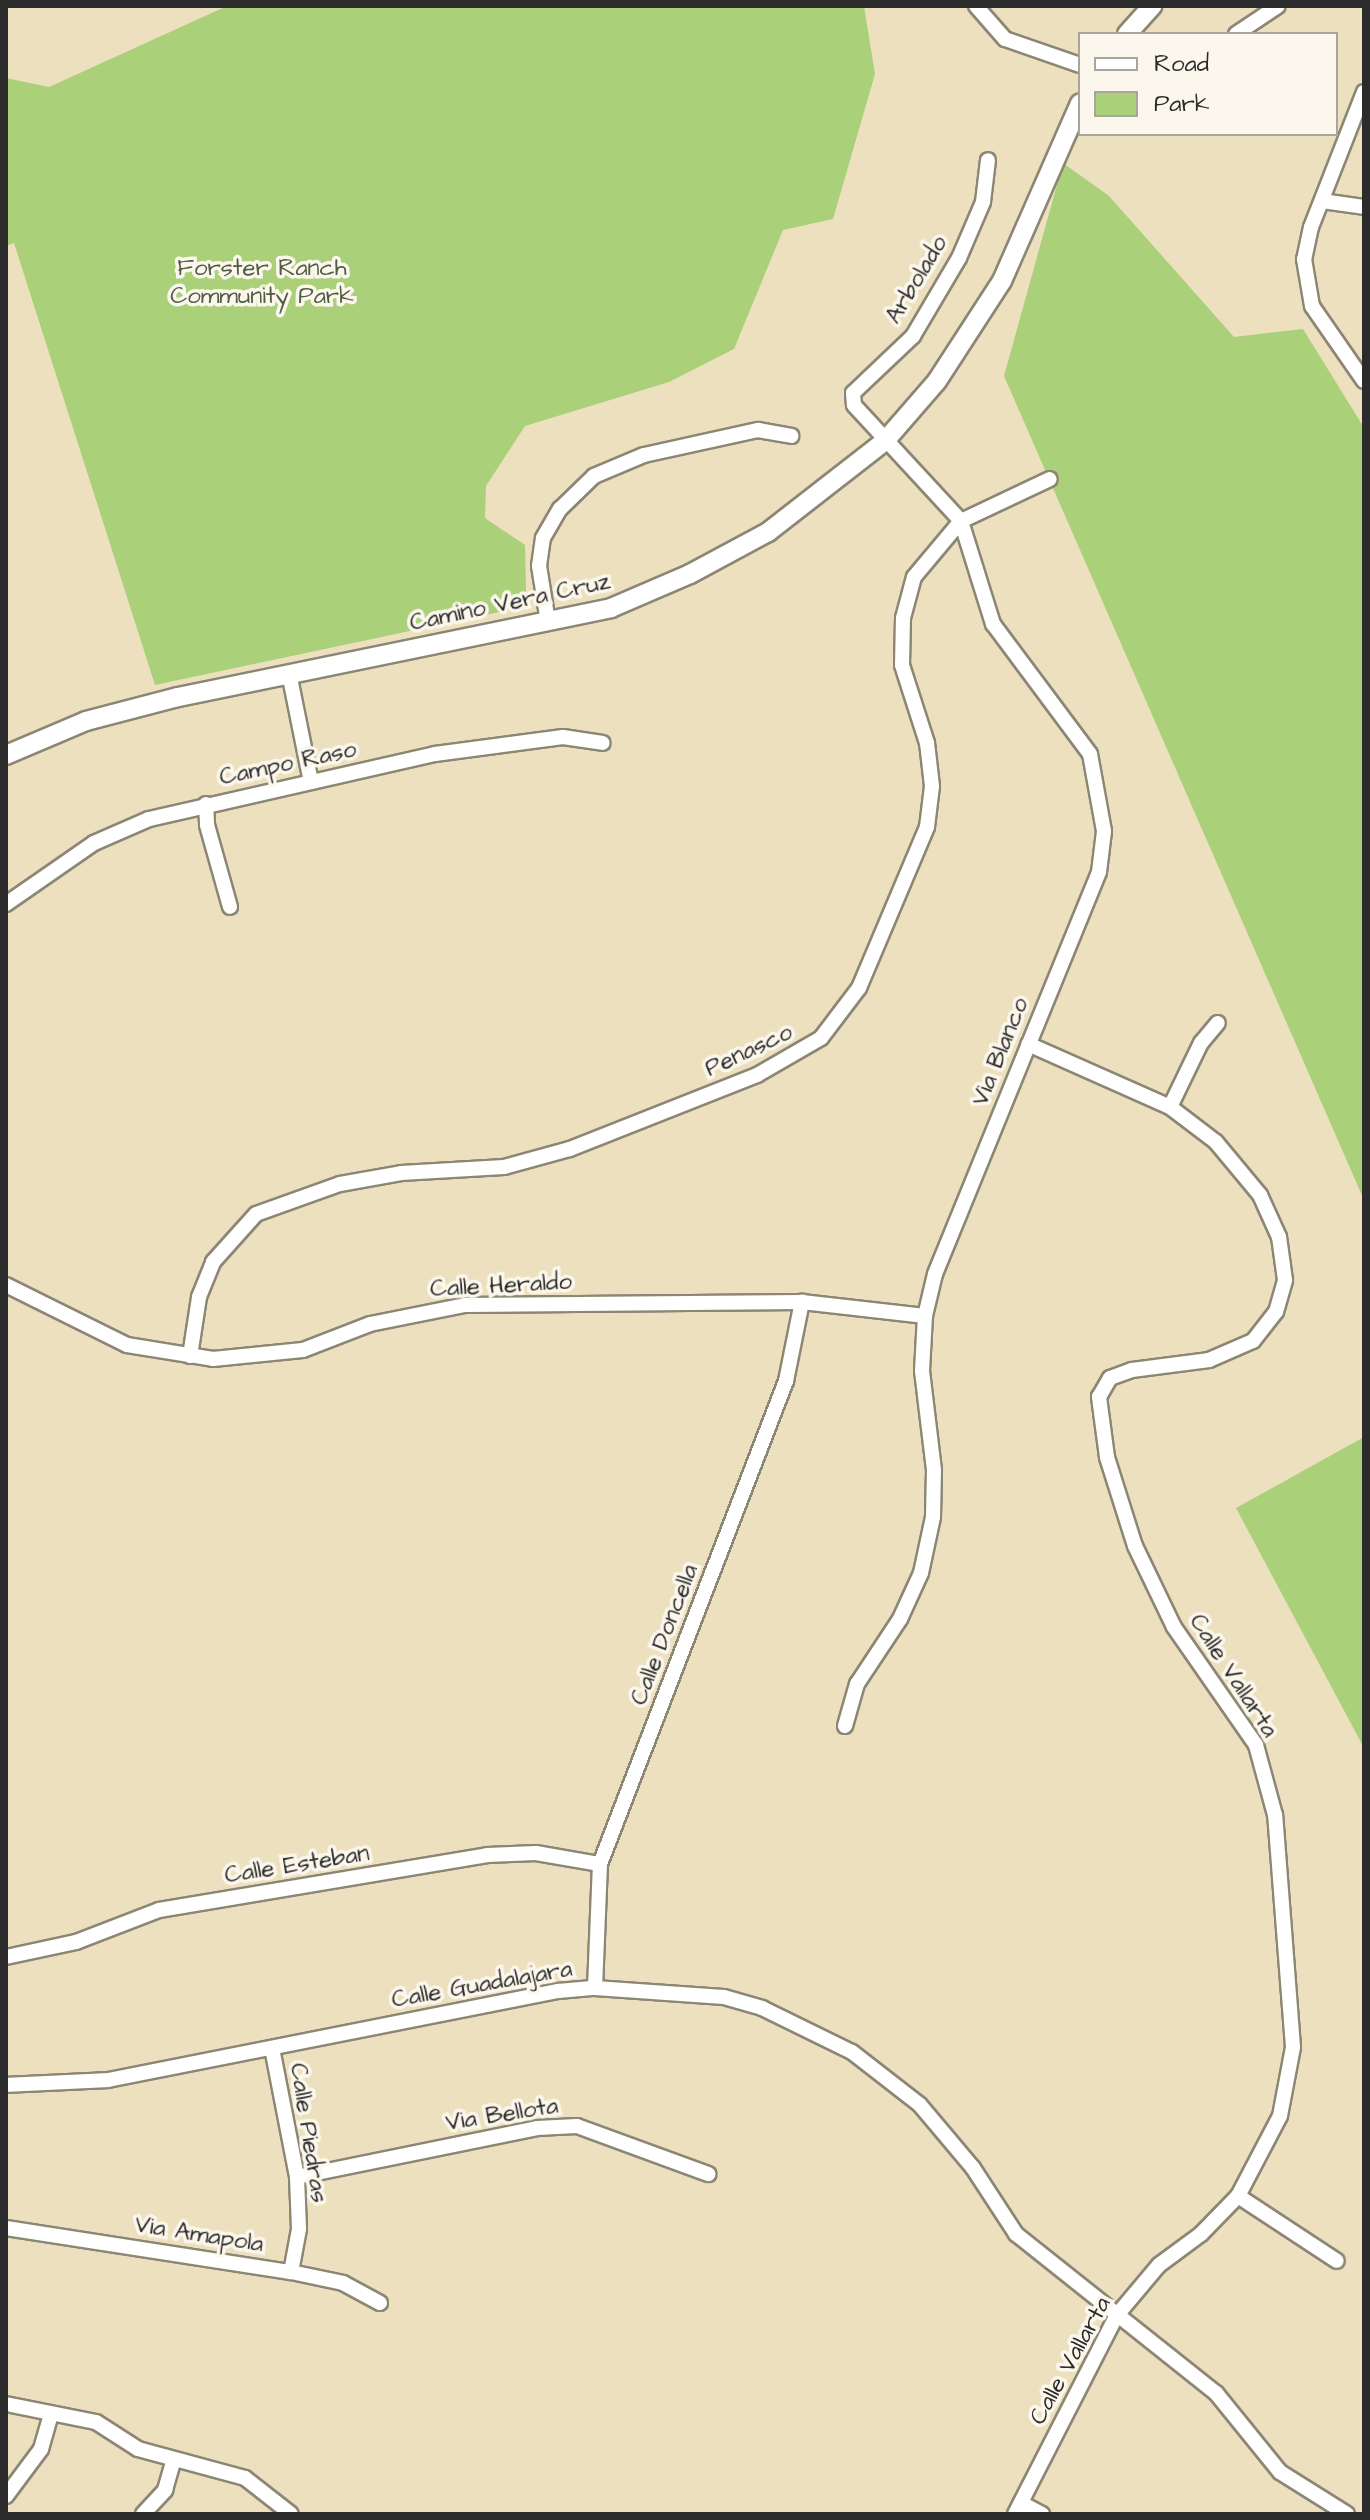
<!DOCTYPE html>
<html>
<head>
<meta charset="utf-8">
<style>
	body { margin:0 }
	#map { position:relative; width:1370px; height:2520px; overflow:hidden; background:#ede0bf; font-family:"Architects Daughter",sans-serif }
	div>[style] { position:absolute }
	.green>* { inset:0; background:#aad07a }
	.roads { filter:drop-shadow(2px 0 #8c8675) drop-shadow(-2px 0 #8c8675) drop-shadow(0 2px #8c8675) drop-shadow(0 -2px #8c8675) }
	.minor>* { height:14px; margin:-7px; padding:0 7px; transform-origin:7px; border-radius:7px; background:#fff }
	.major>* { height:18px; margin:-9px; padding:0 9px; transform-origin:9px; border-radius:9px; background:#fff }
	span { translate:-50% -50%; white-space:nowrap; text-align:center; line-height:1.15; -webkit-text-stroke:7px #fbf7ec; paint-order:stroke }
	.park-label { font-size:24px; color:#515d43 }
	.street-label { font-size:24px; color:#2b2b2b }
	.frame { position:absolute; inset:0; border:8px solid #2b2b2b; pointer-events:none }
	.legend { position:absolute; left:1078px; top:32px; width:260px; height:104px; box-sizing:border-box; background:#fbf7ec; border:2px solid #a8a59f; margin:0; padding:10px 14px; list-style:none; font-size:24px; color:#2b2b2b }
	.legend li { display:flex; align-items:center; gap:16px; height:40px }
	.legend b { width:40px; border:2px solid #a8a59f }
</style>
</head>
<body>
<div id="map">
	<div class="green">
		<i style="clip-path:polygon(227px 6px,864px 6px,875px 74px,833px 219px,783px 230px,734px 349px,669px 382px,525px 426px,486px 486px,485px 518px,525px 545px,526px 591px,514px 609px,155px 685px,14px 243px,6px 246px,6px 78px,49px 87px)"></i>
		<i style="clip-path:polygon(1063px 163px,1109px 196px,1234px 337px,1303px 329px,1363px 426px,1364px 1200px,1004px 376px)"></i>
		<i style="clip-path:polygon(1364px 1437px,1364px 1748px,1236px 1508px)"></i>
	</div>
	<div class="roads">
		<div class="minor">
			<i style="left:976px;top:6px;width:44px;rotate:48.7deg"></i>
			<i style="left:1005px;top:39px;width:79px;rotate:19.1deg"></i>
			<i style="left:1236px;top:34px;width:50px;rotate:-33.7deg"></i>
			<i style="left:1364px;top:92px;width:145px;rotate:111.4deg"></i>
			<i style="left:1311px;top:227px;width:33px;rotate:102deg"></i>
			<i style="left:1304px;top:259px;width:48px;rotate:80.3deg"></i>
			<i style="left:1312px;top:306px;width:91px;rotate:55.3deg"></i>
			<i style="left:1322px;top:201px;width:42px;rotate:8.1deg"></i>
			<i style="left:548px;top:622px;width:57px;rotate:-99.1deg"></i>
			<i style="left:539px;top:566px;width:28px;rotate:-82deg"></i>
			<i style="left:543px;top:538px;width:34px;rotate:-60deg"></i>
			<i style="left:560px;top:509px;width:47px;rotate:-44.1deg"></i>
			<i style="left:594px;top:476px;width:54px;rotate:-22.8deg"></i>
			<i style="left:644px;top:455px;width:117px;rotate:-12.4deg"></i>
			<i style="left:758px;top:430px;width:34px;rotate:10deg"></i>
			<i style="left:289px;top:673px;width:111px;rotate:78.6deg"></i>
			<i style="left:206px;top:804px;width:21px;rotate:87deg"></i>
			<i style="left:207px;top:825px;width:85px;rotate:74.3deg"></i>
			<i style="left:6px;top:904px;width:107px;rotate:-34.7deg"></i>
			<i style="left:94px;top:843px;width:60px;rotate:-23.6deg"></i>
			<i style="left:149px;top:819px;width:293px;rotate:-12.8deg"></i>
			<i style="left:435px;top:754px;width:129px;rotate:-7.6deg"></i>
			<i style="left:563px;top:737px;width:40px;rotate:8.5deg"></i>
			<i style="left:1170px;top:1107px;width:71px;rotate:-64.2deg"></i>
			<i style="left:1201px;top:1043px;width:26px;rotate:-50deg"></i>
			<i style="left:6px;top:1285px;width:135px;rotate:26.4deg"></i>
			<i style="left:127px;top:1345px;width:87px;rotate:9.2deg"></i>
			<i style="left:213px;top:1359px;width:90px;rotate:-5.7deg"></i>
			<i style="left:303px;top:1350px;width:72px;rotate:-21.2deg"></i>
			<i style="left:370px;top:1324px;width:97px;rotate:-11.3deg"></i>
			<i style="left:465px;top:1305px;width:337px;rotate:-0.5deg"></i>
			<i style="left:802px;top:1302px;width:124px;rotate:6.5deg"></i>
			<i style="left:190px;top:1356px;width:60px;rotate:-81.3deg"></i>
			<i style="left:199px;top:1297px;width:38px;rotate:-68deg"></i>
			<i style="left:213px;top:1262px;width:64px;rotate:-48.1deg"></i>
			<i style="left:256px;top:1214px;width:89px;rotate:-19.7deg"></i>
			<i style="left:340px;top:1184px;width:62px;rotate:-10.2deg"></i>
			<i style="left:401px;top:1173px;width:103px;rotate:-3.3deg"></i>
			<i style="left:504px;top:1167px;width:68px;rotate:-15.3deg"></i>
			<i style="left:570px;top:1149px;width:201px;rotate:-21.6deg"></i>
			<i style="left:757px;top:1075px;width:74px;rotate:-30deg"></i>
			<i style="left:821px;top:1038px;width:63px;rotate:-52.8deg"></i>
			<i style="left:859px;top:988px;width:175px;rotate:-67.1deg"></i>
			<i style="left:927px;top:827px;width:41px;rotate:-83deg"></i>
			<i style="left:932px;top:786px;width:43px;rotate:-96.6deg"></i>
			<i style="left:927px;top:743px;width:82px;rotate:-107.8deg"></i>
			<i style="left:902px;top:665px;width:47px;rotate:-88.8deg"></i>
			<i style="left:903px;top:618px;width:42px;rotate:-75deg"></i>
			<i style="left:914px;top:577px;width:73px;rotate:-50deg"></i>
			<i style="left:961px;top:521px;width:98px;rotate:-25.3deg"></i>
			<i style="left:845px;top:1726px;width:44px;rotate:-74.1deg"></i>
			<i style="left:857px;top:1684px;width:78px;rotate:-56.5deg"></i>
			<i style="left:900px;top:1619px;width:51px;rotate:-65.5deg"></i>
			<i style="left:921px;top:1573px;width:57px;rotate:-77.9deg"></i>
			<i style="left:933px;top:1517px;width:47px;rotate:-88.8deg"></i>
			<i style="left:934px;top:1470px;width:100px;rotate:-96.9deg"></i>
			<i style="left:922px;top:1371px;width:55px;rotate:-86.9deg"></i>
			<i style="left:925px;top:1316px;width:43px;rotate:-76.6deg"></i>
			<i style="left:935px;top:1274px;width:434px;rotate:-67.8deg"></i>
			<i style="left:1099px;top:872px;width:41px;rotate:-83deg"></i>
			<i style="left:1104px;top:831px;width:78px;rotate:-100.3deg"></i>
			<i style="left:1090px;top:754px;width:162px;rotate:-126.7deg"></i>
			<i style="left:993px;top:624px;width:108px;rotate:-107.3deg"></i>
			<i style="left:961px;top:521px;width:158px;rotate:-132.7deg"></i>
			<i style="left:854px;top:405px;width:12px;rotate:-95deg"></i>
			<i style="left:853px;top:393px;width:83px;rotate:-43.5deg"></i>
			<i style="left:913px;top:336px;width:91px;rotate:-59.5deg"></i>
			<i style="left:959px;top:258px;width:61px;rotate:-66.8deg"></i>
			<i style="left:983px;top:202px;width:42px;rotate:-83.2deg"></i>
			<i style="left:6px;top:1957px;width:72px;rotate:-12.1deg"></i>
			<i style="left:76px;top:1942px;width:89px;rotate:-21.1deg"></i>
			<i style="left:159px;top:1910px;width:333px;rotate:-9.5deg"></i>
			<i style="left:487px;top:1855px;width:49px;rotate:-2.3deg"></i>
			<i style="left:536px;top:1853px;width:65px;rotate:9.8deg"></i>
			<i style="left:595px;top:1988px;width:124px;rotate:-87.7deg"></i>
			<i style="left:600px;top:1864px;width:518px;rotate:-68.94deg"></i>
			<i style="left:786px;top:1381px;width:81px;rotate:-78.6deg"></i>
			<i style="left:272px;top:2048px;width:131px;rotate:79deg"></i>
			<i style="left:297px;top:2177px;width:52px;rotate:87.8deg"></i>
			<i style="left:299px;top:2229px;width:44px;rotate:100.5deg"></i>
			<i style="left:6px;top:2085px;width:102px;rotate:-2.8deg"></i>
			<i style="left:108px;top:2080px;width:459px;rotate:-11.2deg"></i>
			<i style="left:558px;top:1991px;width:37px;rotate:-5deg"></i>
			<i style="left:595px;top:1988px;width:129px;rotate:4deg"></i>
			<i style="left:724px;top:1997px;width:40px;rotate:16deg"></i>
			<i style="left:762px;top:2008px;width:100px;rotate:26.1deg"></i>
			<i style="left:852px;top:2052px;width:86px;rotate:37.9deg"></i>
			<i style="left:920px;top:2105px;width:82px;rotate:49.9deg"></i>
			<i style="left:973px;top:2168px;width:79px;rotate:56.9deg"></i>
			<i style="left:1016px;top:2234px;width:256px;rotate:38.5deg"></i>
			<i style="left:1216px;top:2393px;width:102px;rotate:51deg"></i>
			<i style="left:1280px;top:2472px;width:79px;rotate:32.1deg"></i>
			<i style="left:297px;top:2177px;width:245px;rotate:-11.5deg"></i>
			<i style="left:537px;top:2128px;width:40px;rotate:-2.9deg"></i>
			<i style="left:577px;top:2126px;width:140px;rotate:20.1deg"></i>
			<i style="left:1238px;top:2196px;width:118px;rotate:33.3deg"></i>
			<i style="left:6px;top:2228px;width:288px;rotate:8.8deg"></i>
			<i style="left:291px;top:2272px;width:53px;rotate:11.9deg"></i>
			<i style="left:343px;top:2283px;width:42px;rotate:28.4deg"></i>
			<i style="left:6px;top:2404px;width:92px;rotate:11.3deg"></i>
			<i style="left:96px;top:2422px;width:50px;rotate:32.7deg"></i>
			<i style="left:138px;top:2449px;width:111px;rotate:15.2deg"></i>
			<i style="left:245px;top:2478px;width:58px;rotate:38deg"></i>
			<i style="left:6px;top:2496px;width:59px;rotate:-53.3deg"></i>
			<i style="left:41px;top:2449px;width:36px;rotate:-74deg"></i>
			<i style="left:1021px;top:2503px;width:24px;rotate:28deg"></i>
			<i style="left:143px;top:2514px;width:33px;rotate:-47deg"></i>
			<i style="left:165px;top:2490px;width:32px;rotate:-74deg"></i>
			<i style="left:1015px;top:2514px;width:224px;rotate:-62.9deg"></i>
			<i style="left:1117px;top:2315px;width:65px;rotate:-50deg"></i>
			<i style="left:1159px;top:2265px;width:52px;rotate:-36.4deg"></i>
			<i style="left:1201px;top:2234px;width:53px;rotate:-45.8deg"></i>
			<i style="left:1238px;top:2196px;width:90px;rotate:-62.3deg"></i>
			<i style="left:1280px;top:2116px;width:70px;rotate:-79.3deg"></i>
			<i style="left:1293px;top:2047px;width:233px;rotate:-94.4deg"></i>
			<i style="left:1275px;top:1815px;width:73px;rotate:-105.2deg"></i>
			<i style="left:1256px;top:1745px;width:144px;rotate:-124.8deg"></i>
			<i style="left:1174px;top:1627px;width:90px;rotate:-115.7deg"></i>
			<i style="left:1135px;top:1546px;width:93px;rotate:-107.5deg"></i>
			<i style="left:1107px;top:1457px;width:61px;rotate:-97.6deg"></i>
			<i style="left:1099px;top:1397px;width:22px;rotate:-60deg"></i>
			<i style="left:1110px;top:1378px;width:23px;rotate:-20deg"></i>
			<i style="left:1132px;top:1370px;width:78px;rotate:-7.4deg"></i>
			<i style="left:1209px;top:1360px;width:48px;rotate:-23.4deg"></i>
			<i style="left:1253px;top:1341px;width:37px;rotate:-52deg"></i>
			<i style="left:1276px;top:1312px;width:33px;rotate:-74deg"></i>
			<i style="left:1285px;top:1280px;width:43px;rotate:-97.9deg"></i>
			<i style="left:1279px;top:1237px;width:46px;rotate:-114.3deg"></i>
			<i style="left:1260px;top:1195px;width:69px;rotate:-129.7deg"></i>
			<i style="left:1216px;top:1142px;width:58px;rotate:-142.7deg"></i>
			<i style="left:1170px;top:1107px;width:155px;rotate:-156.1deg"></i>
		</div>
		<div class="major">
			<i style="left:1127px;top:34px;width:38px;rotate:-48deg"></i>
			<i style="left:6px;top:755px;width:87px;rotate:-23deg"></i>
			<i style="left:86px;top:721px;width:95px;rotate:-14.6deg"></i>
			<i style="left:178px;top:697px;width:442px;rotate:-11.6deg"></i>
			<i style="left:611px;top:608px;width:86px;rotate:-23.3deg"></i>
			<i style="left:690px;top:574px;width:89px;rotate:-28.3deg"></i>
			<i style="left:768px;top:532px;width:148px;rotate:-37.9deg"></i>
			<i style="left:885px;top:441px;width:79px;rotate:-49.1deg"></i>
			<i style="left:937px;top:381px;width:119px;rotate:-57deg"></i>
			<i style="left:1002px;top:281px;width:194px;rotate:-66.3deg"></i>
		</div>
	</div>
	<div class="park-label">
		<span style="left:262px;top:283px">Forster Ranch<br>Community Park</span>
	</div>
	<div class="street-label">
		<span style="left:917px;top:280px;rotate:-59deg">Arbolado</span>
		<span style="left:510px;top:603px;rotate:-12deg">Camino Vera Cruz</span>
		<span style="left:288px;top:764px;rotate:-12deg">Campo Raso</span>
		<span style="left:749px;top:1051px;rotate:-25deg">Penasco</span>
		<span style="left:1001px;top:1052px;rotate:-68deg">Via Blanco</span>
		<span style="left:501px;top:1286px;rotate:-3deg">Calle Heraldo</span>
		<span style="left:665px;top:1635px;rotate:-69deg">Calle Doncella</span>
		<span style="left:1233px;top:1676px;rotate:57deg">Calle Vallarta</span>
		<span style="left:297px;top:1865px;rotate:-9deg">Calle Esteban</span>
		<span style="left:482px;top:1985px;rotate:-10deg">Calle Guadalajara</span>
		<span style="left:502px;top:2115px;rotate:-9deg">Via Bellota</span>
		<span style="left:308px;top:2133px;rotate:81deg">Calle Piedras</span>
		<span style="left:199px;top:2235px;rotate:9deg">Via Amapola</span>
		<span style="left:1071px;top:2361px;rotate:-61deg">Calle Vallarta</span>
	</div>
	<div class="frame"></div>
	<ul class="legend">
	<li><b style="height:10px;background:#fff"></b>Road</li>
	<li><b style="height:22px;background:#aad07a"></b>Park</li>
	</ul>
</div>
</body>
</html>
